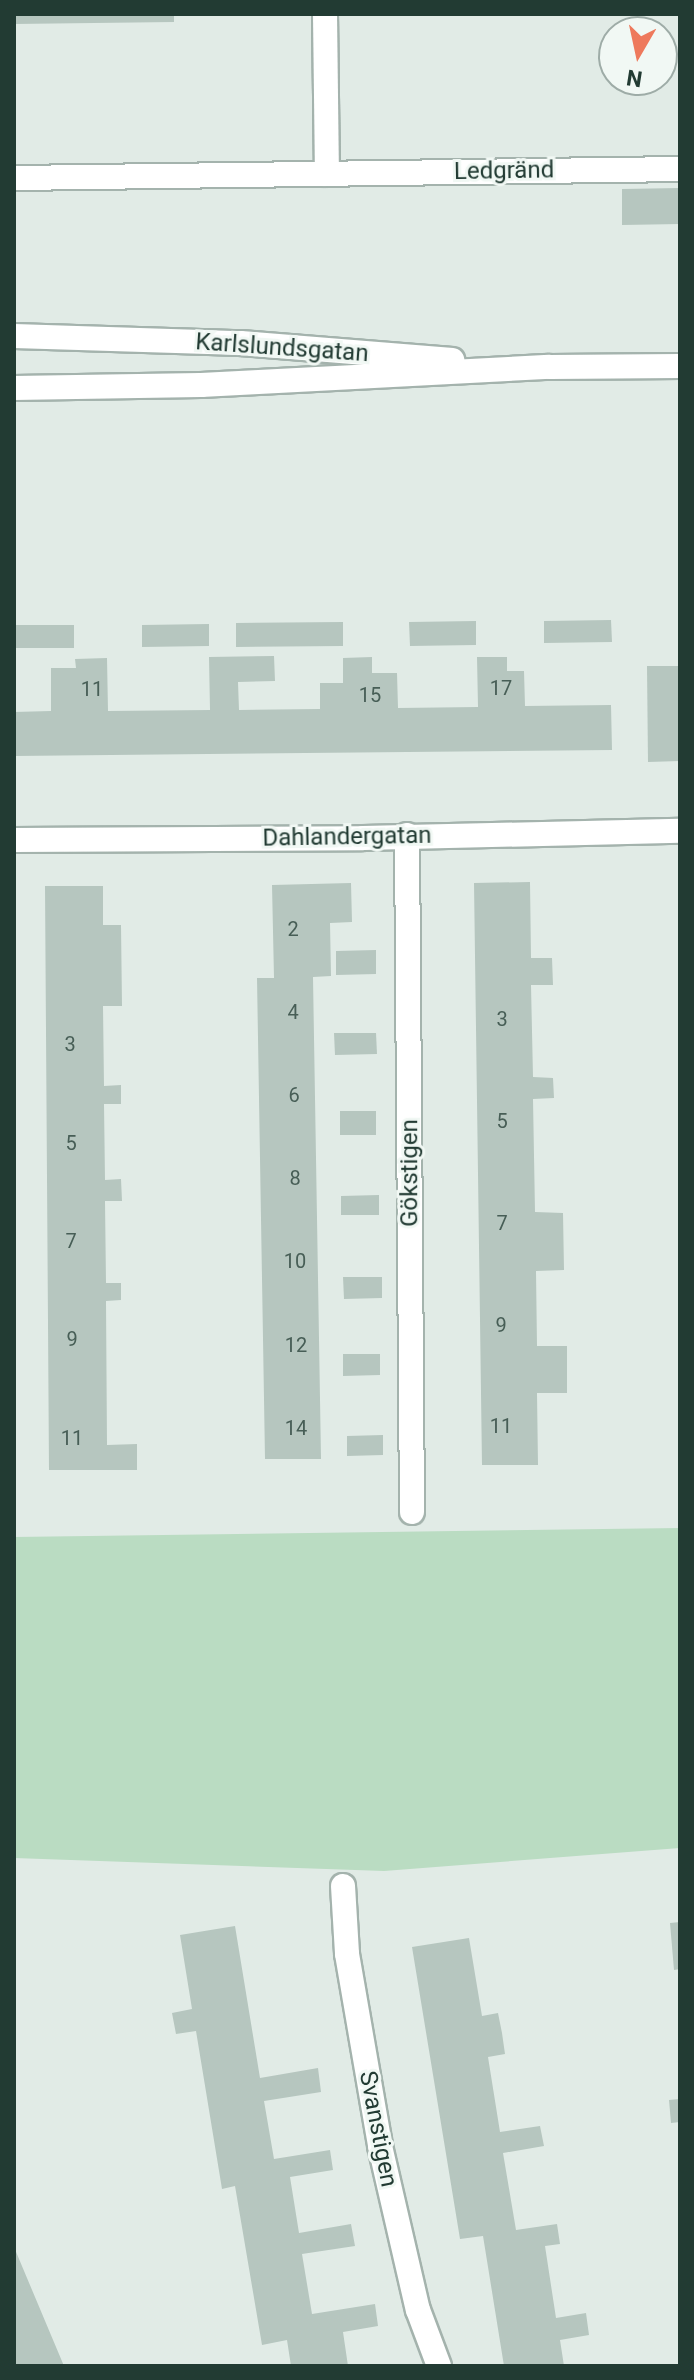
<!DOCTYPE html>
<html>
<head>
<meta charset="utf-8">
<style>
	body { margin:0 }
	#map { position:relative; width:694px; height:2380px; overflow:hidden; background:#e1ebe6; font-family:Roboto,sans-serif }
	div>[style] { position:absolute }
	.green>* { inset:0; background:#badcc2 }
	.building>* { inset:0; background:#b6c6bf }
	.roads { filter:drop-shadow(2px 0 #a4b3ad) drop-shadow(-2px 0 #a4b3ad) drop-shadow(0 2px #a4b3ad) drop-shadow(0 -2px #a4b3ad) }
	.minor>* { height:24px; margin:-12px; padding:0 12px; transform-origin:12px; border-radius:12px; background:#fff }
	.secondary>* { height:24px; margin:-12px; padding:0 12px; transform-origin:12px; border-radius:12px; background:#fff }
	span { translate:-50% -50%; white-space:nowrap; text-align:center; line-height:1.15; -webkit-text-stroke:6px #f1f8f4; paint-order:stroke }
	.number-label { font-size:20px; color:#475e56 }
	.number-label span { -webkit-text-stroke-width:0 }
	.street-label { font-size:24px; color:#223b33 }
	.frame { position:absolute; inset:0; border:16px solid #223b33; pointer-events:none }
	.north { position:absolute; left:598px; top:16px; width:80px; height:80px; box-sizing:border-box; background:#f1f8f4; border:2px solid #9eaca7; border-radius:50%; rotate:189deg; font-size:22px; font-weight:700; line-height:32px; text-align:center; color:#223b33 }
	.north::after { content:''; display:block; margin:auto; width:28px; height:36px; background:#ee795c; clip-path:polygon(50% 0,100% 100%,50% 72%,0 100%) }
</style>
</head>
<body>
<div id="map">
	<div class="green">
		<i style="clip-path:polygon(680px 1528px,680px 1848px,384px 1871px,14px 1858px,14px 1537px)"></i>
	</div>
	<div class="building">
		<i style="clip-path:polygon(14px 14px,174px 14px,174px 22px,14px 24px)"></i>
		<i style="clip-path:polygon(680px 188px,680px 224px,622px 225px,622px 189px)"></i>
		<i style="clip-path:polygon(611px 620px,612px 642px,544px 643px,544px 621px)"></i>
		<i style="clip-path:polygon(476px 621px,476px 645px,410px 646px,409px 622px)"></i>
		<i style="clip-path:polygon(343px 622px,343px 646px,236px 647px,236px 623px)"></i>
		<i style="clip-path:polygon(209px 624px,209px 646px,142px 647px,142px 625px)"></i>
		<i style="clip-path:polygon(14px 625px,74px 625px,74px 648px,14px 648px)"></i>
		<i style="clip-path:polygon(274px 656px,275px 681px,238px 682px,239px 710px,320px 709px,320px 683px,343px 683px,343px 658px,372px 657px,372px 673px,397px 673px,398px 708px,478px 707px,477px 657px,507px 657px,507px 671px,524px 671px,525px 706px,611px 705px,612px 750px,14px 756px,14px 712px,51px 711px,51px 668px,76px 668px,75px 659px,107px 658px,108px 711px,210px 710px,209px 657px)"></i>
		<i style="clip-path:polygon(647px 666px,678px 666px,680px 761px,648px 762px)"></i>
		<i style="clip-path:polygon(530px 882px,531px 958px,552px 958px,553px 985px,531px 985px,533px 1077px,553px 1078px,554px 1098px,533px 1099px,535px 1212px,563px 1213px,564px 1270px,536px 1271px,537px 1346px,567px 1346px,567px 1393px,537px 1393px,538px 1465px,482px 1465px,474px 883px)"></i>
		<i style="clip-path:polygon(351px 883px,352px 922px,330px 923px,331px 976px,313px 977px,321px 1459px,265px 1459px,257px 978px,274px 978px,272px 885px)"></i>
		<i style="clip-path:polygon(45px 886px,103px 886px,103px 925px,121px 925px,122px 1006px,103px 1006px,104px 1086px,121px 1085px,121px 1104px,104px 1104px,105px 1180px,121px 1179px,122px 1201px,105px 1201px,106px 1283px,121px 1283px,121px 1300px,106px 1301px,107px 1445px,137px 1444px,137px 1470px,49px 1470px)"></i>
		<i style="clip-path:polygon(376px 950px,376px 974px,336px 975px,336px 951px)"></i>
		<i style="clip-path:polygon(334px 1033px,376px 1033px,377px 1054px,335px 1055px)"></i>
		<i style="clip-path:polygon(340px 1111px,376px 1111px,376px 1135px,340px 1135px)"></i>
		<i style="clip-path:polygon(379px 1195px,379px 1215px,341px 1215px,341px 1196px)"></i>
		<i style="clip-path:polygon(343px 1277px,382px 1277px,382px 1298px,344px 1299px)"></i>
		<i style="clip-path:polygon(343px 1354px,380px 1354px,380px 1375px,343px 1376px)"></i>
		<i style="clip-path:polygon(383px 1435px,383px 1455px,347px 1456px,347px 1436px)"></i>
		<i style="clip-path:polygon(680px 1922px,680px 1969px,674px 1970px,670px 1923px)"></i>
		<i style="clip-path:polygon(235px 1926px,260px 2078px,318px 2068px,321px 2092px,264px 2101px,274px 2159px,330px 2150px,333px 2170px,290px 2177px,299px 2233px,351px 2224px,355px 2246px,302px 2254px,312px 2314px,375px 2304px,378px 2326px,343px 2332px,348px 2366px,291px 2366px,287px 2340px,262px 2345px,235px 2186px,222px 2189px,196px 2031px,176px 2034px,172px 2013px,192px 2009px,180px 1935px)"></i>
		<i style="clip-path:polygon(469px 1938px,482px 2016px,498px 2013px,502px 2033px,505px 2054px,488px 2057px,500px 2132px,540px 2126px,544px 2146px,503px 2153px,516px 2230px,557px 2224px,560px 2244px,545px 2246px,556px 2318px,586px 2313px,589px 2335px,560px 2340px,564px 2366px,504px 2366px,483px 2236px,460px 2239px,412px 1947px)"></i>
		<i style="clip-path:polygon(680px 2099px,680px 2122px,671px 2123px,669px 2100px)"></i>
		<i style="clip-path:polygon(14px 2247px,27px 2278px,64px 2366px,14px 2366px)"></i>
	</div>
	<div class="roads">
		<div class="minor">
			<i style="left:325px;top:14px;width:160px;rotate:89.3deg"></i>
			<i style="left:14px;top:178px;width:666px;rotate:-0.77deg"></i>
			<i style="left:407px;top:835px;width:677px;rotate:89.58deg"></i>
			<i style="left:14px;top:840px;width:349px;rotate:-0.3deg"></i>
			<i style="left:363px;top:838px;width:317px;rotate:-1.3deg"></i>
			<i style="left:343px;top:1886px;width:68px;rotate:86.6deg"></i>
			<i style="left:347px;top:1954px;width:195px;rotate:80.2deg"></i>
			<i style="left:380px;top:2146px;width:168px;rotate:77deg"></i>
			<i style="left:418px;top:2310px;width:60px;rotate:69.4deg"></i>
		</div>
		<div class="secondary">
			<i style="left:14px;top:336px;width:227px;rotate:1.8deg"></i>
			<i style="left:241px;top:343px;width:212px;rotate:4.6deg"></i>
			<i style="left:14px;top:388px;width:187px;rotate:-0.9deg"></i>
			<i style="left:201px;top:385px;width:349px;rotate:-3deg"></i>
			<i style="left:550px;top:367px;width:130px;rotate:-0.4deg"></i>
		</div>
	</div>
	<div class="number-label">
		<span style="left:501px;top:688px">17</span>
		<span style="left:92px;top:689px">11</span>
		<span style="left:370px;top:695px">15</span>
		<span style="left:293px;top:929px">2</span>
		<span style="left:293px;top:1012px">4</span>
		<span style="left:502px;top:1019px">3</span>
		<span style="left:70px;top:1044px">3</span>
		<span style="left:294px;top:1095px">6</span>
		<span style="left:502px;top:1121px">5</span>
		<span style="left:71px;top:1143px">5</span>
		<span style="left:295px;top:1178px">8</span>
		<span style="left:502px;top:1223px">7</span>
		<span style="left:71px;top:1241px">7</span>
		<span style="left:295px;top:1261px">10</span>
		<span style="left:501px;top:1325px">9</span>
		<span style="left:72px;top:1339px">9</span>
		<span style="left:296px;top:1345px">12</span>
		<span style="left:501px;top:1426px">11</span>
		<span style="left:296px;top:1428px">14</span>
		<span style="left:72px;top:1438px">11</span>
	</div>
	<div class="street-label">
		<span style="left:504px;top:171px;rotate:-1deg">Ledgränd</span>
		<span style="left:282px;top:348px;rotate:4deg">Karlslundsgatan</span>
		<span style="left:347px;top:837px;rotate:-1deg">Dahlandergatan</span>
		<span style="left:410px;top:1173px;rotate:-90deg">Gökstigen</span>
		<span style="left:378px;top:2129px;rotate:79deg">Svanstigen</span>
	</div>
	<div class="frame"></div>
	<div class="north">N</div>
</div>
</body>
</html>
